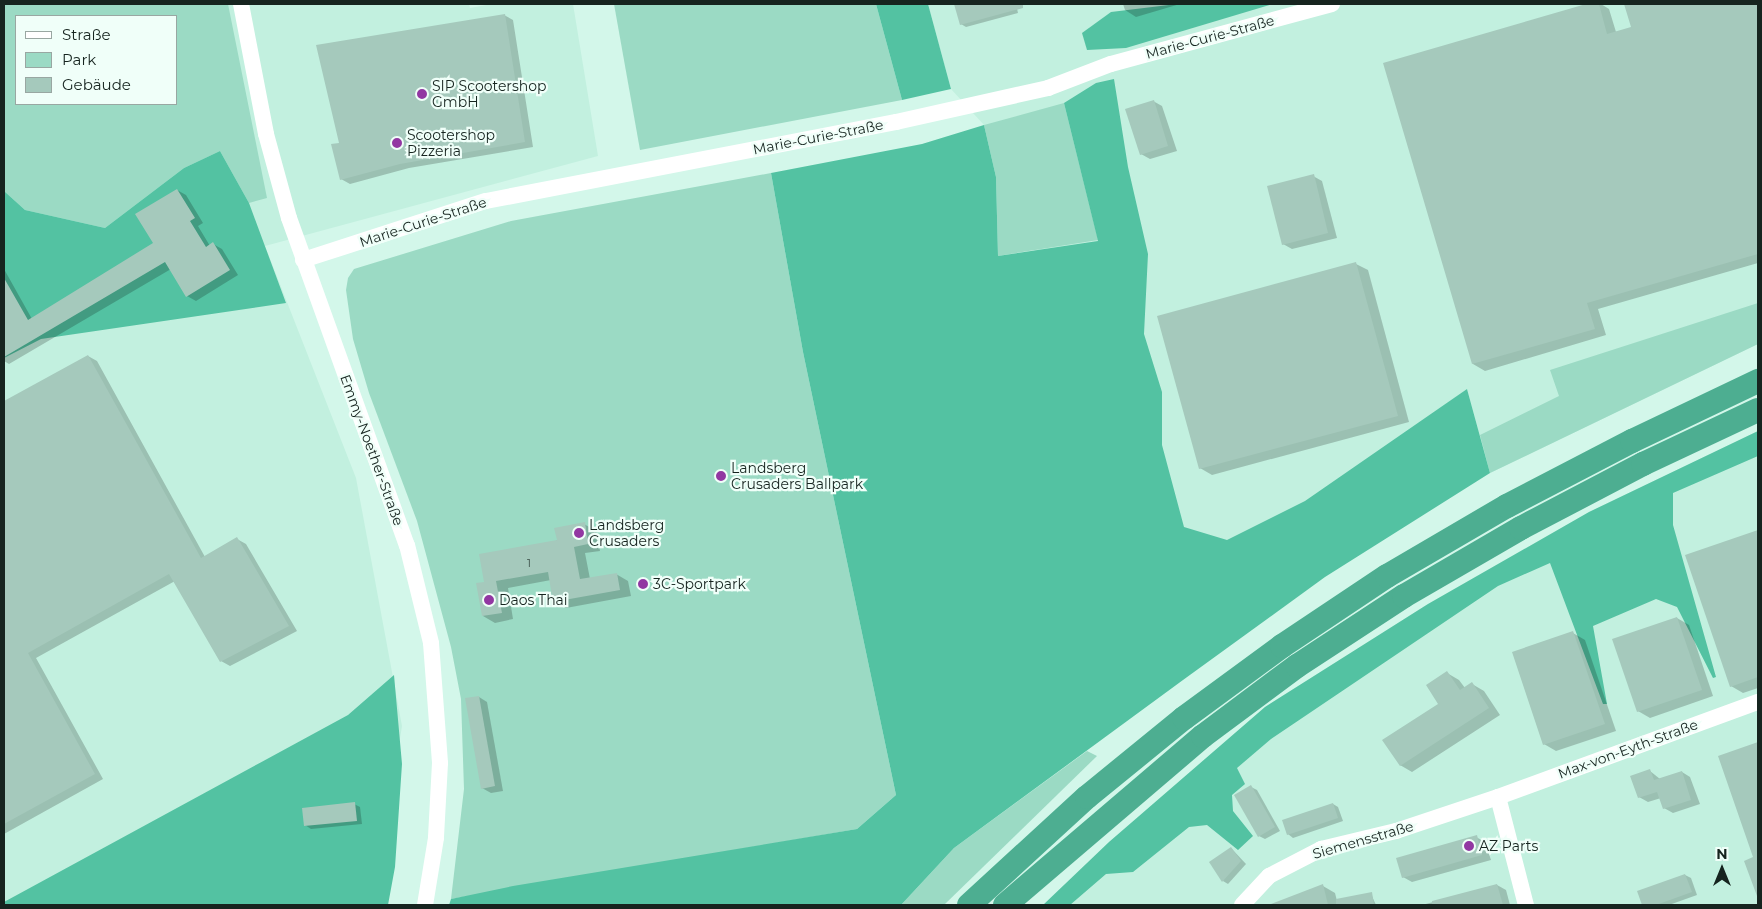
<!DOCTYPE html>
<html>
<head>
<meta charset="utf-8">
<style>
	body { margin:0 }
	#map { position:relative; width:1762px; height:909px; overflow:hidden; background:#d3f7ea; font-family:Montserrat,sans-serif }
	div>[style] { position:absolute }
	.built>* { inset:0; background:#c2f0df }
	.green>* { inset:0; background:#9bdac4 }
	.forest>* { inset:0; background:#53c2a2 }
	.shadow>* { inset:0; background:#0003 }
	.building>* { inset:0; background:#a5c9bc }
	.minor>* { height:16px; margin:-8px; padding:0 8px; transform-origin:8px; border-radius:8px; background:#fff }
	.highway>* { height:24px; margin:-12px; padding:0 12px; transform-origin:12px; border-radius:12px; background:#4dae91 }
	.dots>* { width:14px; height:14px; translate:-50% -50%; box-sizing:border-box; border:2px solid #f0fff9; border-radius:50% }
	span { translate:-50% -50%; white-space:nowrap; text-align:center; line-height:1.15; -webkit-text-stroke:4.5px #f0fff9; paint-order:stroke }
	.number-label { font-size:11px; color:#3a4d46 }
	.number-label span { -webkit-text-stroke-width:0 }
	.street-label { font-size:14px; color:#16241f }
	.poi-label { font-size:14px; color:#16241f }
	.left { translate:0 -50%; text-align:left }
	.frame { position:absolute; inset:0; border:5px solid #16241f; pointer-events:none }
	.legend { position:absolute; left:15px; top:15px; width:162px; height:90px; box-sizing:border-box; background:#f0fff9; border:1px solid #99a7a2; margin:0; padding:6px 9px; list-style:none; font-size:15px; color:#16241f }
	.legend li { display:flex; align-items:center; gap:10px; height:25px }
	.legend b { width:25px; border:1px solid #99a7a2 }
	.north { position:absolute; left:1697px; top:844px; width:50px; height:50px; -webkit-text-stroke:4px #f0fff9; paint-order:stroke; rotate:0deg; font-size:14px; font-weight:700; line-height:20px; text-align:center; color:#16241f }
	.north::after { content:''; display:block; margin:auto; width:18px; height:22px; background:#16241f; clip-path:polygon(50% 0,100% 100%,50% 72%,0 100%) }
</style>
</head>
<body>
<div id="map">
	<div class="built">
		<i style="clip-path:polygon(evenodd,4px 4px,469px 4px,470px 8px,492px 4px,573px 4px,598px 156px,265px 246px,356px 478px,402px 726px,373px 905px,4px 905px,4px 4px,16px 16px,176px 16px,176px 104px,16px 104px,16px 16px)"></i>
		<i style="clip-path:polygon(928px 4px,1758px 4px,1758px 344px,1490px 473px,1467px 389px,1174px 598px,984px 125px,951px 89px)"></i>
		<i style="clip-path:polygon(1758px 431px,1758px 905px,1063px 905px,1265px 707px,1428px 604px,1589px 512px)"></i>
	</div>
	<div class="green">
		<i style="clip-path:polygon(evenodd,4px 4px,228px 4px,267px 198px,249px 203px,220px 151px,184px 168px,105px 228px,25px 210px,4px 191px,4px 4px,16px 16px,176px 16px,176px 104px,16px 104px,16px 16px)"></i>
		<i style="clip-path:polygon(614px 4px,876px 4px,902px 100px,640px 150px)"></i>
		<i style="clip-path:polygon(1064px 103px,1098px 240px,998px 256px,996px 177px,984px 125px)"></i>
		<i style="clip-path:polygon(771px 173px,803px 352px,896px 795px,857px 829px,451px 899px,464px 789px,461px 699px,451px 647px,417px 521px,369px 393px,353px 339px,346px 290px,348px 278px,354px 269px,511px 221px)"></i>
		<i style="clip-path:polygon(1758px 303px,1758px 344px,1490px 473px,1480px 435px,1559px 396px,1550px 370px)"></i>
		<i style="clip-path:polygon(1087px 751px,1097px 756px,944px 905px,901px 905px,954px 848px)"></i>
	</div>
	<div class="forest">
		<i style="clip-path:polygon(876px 4px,928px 4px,951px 89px,902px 100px)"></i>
		<i style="clip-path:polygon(1177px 4px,1273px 4px,1126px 48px,1087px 50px,1082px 33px,1111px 12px)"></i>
		<i style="clip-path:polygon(1114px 79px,1128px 167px,1148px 254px,1144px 334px,1162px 392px,1162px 445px,1184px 527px,1227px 540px,1305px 501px,1467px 389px,1490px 473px,1325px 577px,1183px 680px,954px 848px,901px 905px,449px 905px,451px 899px,513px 886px,857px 829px,896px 795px,803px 352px,771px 173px,922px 144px,984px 125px,996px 177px,998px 256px,1098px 241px,1064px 103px,1096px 83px)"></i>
		<i style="clip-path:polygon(220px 151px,249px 203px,286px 303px,41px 339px,4px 358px,4px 191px,25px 210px,105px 228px,184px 168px)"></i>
		<i style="clip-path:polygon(1758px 431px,1758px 456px,1673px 493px,1673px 525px,1716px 677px,1713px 678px,1677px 607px,1656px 599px,1593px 626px,1607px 704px,1603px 704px,1550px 563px,1498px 586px,1271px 739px,1237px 768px,1245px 784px,1232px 795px,1233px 811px,1253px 836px,1238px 850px,1207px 825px,1189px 827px,1133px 872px,1106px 874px,1070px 905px,1043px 905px,1109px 842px,1265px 707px,1428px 604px,1589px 512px)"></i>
		<i style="clip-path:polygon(394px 675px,402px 764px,395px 867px,388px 905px,4px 905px,4px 902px,348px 715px)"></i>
	</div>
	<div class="shadow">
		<i style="clip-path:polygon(955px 4px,1016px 4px,1018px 13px,966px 27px,961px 24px)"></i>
		<i style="clip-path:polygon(1123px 4px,1180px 4px,1136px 17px,1125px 10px)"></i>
		<i style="clip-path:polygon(1590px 4px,1601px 4px,1609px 9px,1616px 32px,1632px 28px,1625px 4px,1758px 4px,1758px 263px,1598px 309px,1606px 335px,1485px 371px,1473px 364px,1385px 64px)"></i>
		<i style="clip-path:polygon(504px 15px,513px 20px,533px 147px,409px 168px,350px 184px,341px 179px,340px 144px)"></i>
		<i style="clip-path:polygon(1153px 101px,1162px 106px,1177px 151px,1150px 159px,1141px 154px)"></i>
		<i style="clip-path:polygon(1313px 176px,1322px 181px,1337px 238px,1292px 249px,1283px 244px)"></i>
		<i style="clip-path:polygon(177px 190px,186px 195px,203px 223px,198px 226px,210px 246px,213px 244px,222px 249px,238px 275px,196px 301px,187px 296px,171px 269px,9px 364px,4px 361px,4px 269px,32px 319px,155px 243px)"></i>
		<i style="clip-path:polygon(1356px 264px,1368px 270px,1409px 422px,1212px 475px,1200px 468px)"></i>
		<i style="clip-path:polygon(88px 356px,97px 361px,205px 557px,237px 539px,246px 544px,297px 631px,230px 666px,221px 661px,175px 581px,36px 658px,103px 779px,4px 834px,4px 403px)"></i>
		<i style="clip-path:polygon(584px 524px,596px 531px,600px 551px,585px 553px,590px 579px,616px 574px,628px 581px,631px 596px,566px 608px,554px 601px,551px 580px,508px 588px,513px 619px,495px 623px,483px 616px,486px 583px)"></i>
		<i style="clip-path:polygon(1758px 531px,1758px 688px,1743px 693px,1731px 686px,1686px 556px)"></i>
		<i style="clip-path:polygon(1677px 618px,1689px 625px,1713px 696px,1650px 718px,1638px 711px)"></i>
		<i style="clip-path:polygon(1573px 633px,1585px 640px,1616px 731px,1556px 751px,1544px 744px)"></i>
		<i style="clip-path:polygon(1447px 673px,1459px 680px,1465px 688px,1472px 684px,1484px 691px,1500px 715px,1412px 772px,1400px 765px,1439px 704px)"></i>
		<i style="clip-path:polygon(479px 697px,487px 702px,503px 791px,491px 793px,482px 788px)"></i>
		<i style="clip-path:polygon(1758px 744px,1758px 892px,1755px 858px)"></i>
		<i style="clip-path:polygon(1650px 771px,1660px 779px,1682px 772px,1690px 777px,1700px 804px,1673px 813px,1664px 808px,1661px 798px,1648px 802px,1639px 797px)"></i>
		<i style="clip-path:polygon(1251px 787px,1257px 790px,1280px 831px,1265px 839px,1259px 836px)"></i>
		<i style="clip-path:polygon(354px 804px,360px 807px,362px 824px,311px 829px,305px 825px)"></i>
		<i style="clip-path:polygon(1333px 804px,1338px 807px,1343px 821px,1293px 838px,1288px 834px)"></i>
		<i style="clip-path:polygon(1476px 837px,1485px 842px,1491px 860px,1412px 882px,1403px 877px)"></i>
		<i style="clip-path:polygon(1231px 848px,1246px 864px,1228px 884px,1223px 881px)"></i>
		<i style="clip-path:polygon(1685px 875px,1691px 878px,1697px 895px,1669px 905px,1644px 905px,1639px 892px)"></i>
		<i style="clip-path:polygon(1497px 885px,1506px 890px,1510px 905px,1422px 905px)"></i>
		<i style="clip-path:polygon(1323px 886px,1335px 893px,1338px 905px,1284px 905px,1294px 896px)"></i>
		<i style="clip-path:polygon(1371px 894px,1376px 905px,1358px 905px,1356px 896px)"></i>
	</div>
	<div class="building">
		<i style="clip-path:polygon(954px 4px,1023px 4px,1023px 8px,960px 25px)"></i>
		<i style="clip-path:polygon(1586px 4px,1599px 4px,1607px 34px,1631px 27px,1624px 4px,1758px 4px,1758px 254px,1587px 303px,1595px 329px,1472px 364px,1383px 63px)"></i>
		<i style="clip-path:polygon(505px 14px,525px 142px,400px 164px,340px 180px,331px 144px,339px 143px,316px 45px)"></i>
		<i style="clip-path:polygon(1154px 100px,1168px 146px,1140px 155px,1125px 109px)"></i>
		<i style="clip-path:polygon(1314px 174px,1328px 233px,1282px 245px,1267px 186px)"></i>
		<i style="clip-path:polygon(177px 189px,195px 218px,190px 221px,206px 247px,213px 242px,230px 270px,186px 297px,165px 262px,4px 357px,4px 278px,28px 320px,153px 243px,135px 214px)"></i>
		<i style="clip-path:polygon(1356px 262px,1398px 416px,1199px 469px,1157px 316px)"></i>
		<i style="clip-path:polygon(88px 355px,201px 558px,237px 537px,289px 626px,220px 662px,169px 574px,28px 653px,95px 774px,4px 824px,4px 401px)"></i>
		<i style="clip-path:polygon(585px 522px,588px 544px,574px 547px,580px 579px,617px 573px,620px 590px,553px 602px,548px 572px,496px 581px,502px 613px,482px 616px,476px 583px,484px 582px,479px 554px,557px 540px,554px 528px)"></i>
		<i style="clip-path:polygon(1758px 530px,1758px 677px,1730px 687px,1685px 555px)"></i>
		<i style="clip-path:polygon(1677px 617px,1702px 690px,1637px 712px,1612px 639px)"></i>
		<i style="clip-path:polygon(1573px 631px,1605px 724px,1543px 745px,1512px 652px)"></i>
		<i style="clip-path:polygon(1447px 671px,1460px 690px,1472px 682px,1489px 708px,1400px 766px,1382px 740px,1438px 704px,1426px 685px)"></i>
		<i style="clip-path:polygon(479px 696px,495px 786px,481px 789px,465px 698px)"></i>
		<i style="clip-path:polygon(1758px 742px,1758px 896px,1757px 896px,1744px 861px,1753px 857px,1718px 756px)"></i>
		<i style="clip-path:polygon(1650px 769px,1654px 780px,1682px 771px,1691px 800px,1663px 809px,1657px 792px,1638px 798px,1630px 776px)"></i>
		<i style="clip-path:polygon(1251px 785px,1275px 827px,1258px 837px,1234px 795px)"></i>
		<i style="clip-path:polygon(355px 802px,357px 821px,304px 826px,302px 808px)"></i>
		<i style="clip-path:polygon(1333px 803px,1338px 818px,1287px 835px,1282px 820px)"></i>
		<i style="clip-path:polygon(1477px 835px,1482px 855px,1402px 878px,1396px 858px)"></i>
		<i style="clip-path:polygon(1231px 847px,1241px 861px,1222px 882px,1209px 862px)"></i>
		<i style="clip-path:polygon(1685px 874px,1692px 892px,1656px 905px,1642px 905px,1637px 891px)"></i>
		<i style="clip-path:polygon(1323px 884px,1328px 905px,1271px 905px,1271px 904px)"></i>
		<i style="clip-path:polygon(1497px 884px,1503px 905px,1432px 905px,1432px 901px)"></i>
		<i style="clip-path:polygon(1372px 892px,1374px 905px,1336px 905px,1336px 899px)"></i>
	</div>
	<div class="minor">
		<i style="left:241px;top:4px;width:132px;rotate:79.1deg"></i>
		<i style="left:266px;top:134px;width:87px;rotate:74.7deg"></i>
		<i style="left:289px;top:218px;width:348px;rotate:70.2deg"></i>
		<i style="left:407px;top:545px;width:101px;rotate:76.2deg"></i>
		<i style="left:431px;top:643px;width:120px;rotate:85.7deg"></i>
		<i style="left:440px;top:763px;width:75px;rotate:93.1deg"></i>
		<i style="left:436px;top:838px;width:68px;rotate:99.3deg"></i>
		<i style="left:303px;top:260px;width:192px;rotate:-17.9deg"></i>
		<i style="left:486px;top:201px;width:418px;rotate:-10.9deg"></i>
		<i style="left:896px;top:122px;width:156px;rotate:-12.6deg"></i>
		<i style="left:1048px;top:88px;width:67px;rotate:-20.9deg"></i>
		<i style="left:1111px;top:64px;width:229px;rotate:-15.2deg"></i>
		<i style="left:1498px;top:797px;width:112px;rotate:75.5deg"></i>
		<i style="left:1242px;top:905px;width:40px;rotate:-47deg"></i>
		<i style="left:1269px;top:876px;width:59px;rotate:-27.4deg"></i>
		<i style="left:1321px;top:849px;width:77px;rotate:-13.5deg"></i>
		<i style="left:1396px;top:831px;width:108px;rotate:-18.4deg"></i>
		<i style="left:1498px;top:797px;width:277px;rotate:-20.1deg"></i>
	</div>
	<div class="highway">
		<i style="left:969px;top:905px;width:160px;rotate:-42.5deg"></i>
		<i style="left:1087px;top:797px;width:125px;rotate:-39.2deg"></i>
		<i style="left:1184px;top:718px;width:122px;rotate:-36.3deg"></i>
		<i style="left:1282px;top:646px;width:126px;rotate:-33.7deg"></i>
		<i style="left:1387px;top:576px;width:139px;rotate:-30.3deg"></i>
		<i style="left:1507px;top:506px;width:141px;rotate:-27.5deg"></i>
		<i style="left:1632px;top:441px;width:140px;rotate:-25.5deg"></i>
		<i style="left:1005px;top:905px;width:260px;rotate:-40.5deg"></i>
		<i style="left:1203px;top:736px;width:117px;rotate:-36.7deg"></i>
		<i style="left:1297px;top:666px;width:128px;rotate:-33.2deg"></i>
		<i style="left:1404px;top:596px;width:135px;rotate:-30.2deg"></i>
		<i style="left:1521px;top:528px;width:138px;rotate:-27.7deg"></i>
		<i style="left:1643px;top:464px;width:127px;rotate:-25.2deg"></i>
	</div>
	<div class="dots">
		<i style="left:422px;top:94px;background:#9237a2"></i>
		<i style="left:397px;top:143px;background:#9237a2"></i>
		<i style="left:721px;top:476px;background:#9237a2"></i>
		<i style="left:579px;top:533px;background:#9237a2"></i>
		<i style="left:643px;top:584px;background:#9237a2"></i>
		<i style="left:489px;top:600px;background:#9237a2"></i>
		<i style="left:1469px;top:846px;background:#9237a2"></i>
	</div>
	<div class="number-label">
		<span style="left:529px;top:563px">1</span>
	</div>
	<div class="street-label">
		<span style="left:1210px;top:37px;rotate:-15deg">Marie-Curie-Straße</span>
		<span style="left:818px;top:137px;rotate:-11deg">Marie-Curie-Straße</span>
		<span style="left:423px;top:222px;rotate:-18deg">Marie-Curie-Straße</span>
		<span style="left:372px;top:450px;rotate:70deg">Emmy-Noether-Straße</span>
		<span style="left:1628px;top:749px;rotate:-20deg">Max-von-Eyth-Straße</span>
		<span style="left:1363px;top:840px;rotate:-16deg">Siemensstraße</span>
	</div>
	<div class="poi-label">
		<span class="left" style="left:432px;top:94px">SIP Scootershop<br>GmbH</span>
		<span class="left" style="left:407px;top:143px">Scootershop<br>Pizzeria</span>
		<span class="left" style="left:731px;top:476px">Landsberg<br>Crusaders Ballpark</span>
		<span class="left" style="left:589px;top:533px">Landsberg<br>Crusaders</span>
		<span class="left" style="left:653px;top:584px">3C-Sportpark</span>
		<span class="left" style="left:499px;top:600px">Daos Thai</span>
		<span class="left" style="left:1479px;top:846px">AZ Parts</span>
	</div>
	<div class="frame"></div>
	<ul class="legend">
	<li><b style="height:6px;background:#fff"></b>Straße</li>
	<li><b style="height:14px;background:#9bdac4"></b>Park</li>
	<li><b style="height:14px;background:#a5c9bc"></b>Gebäude</li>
	</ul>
	<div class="north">N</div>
</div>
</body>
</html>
